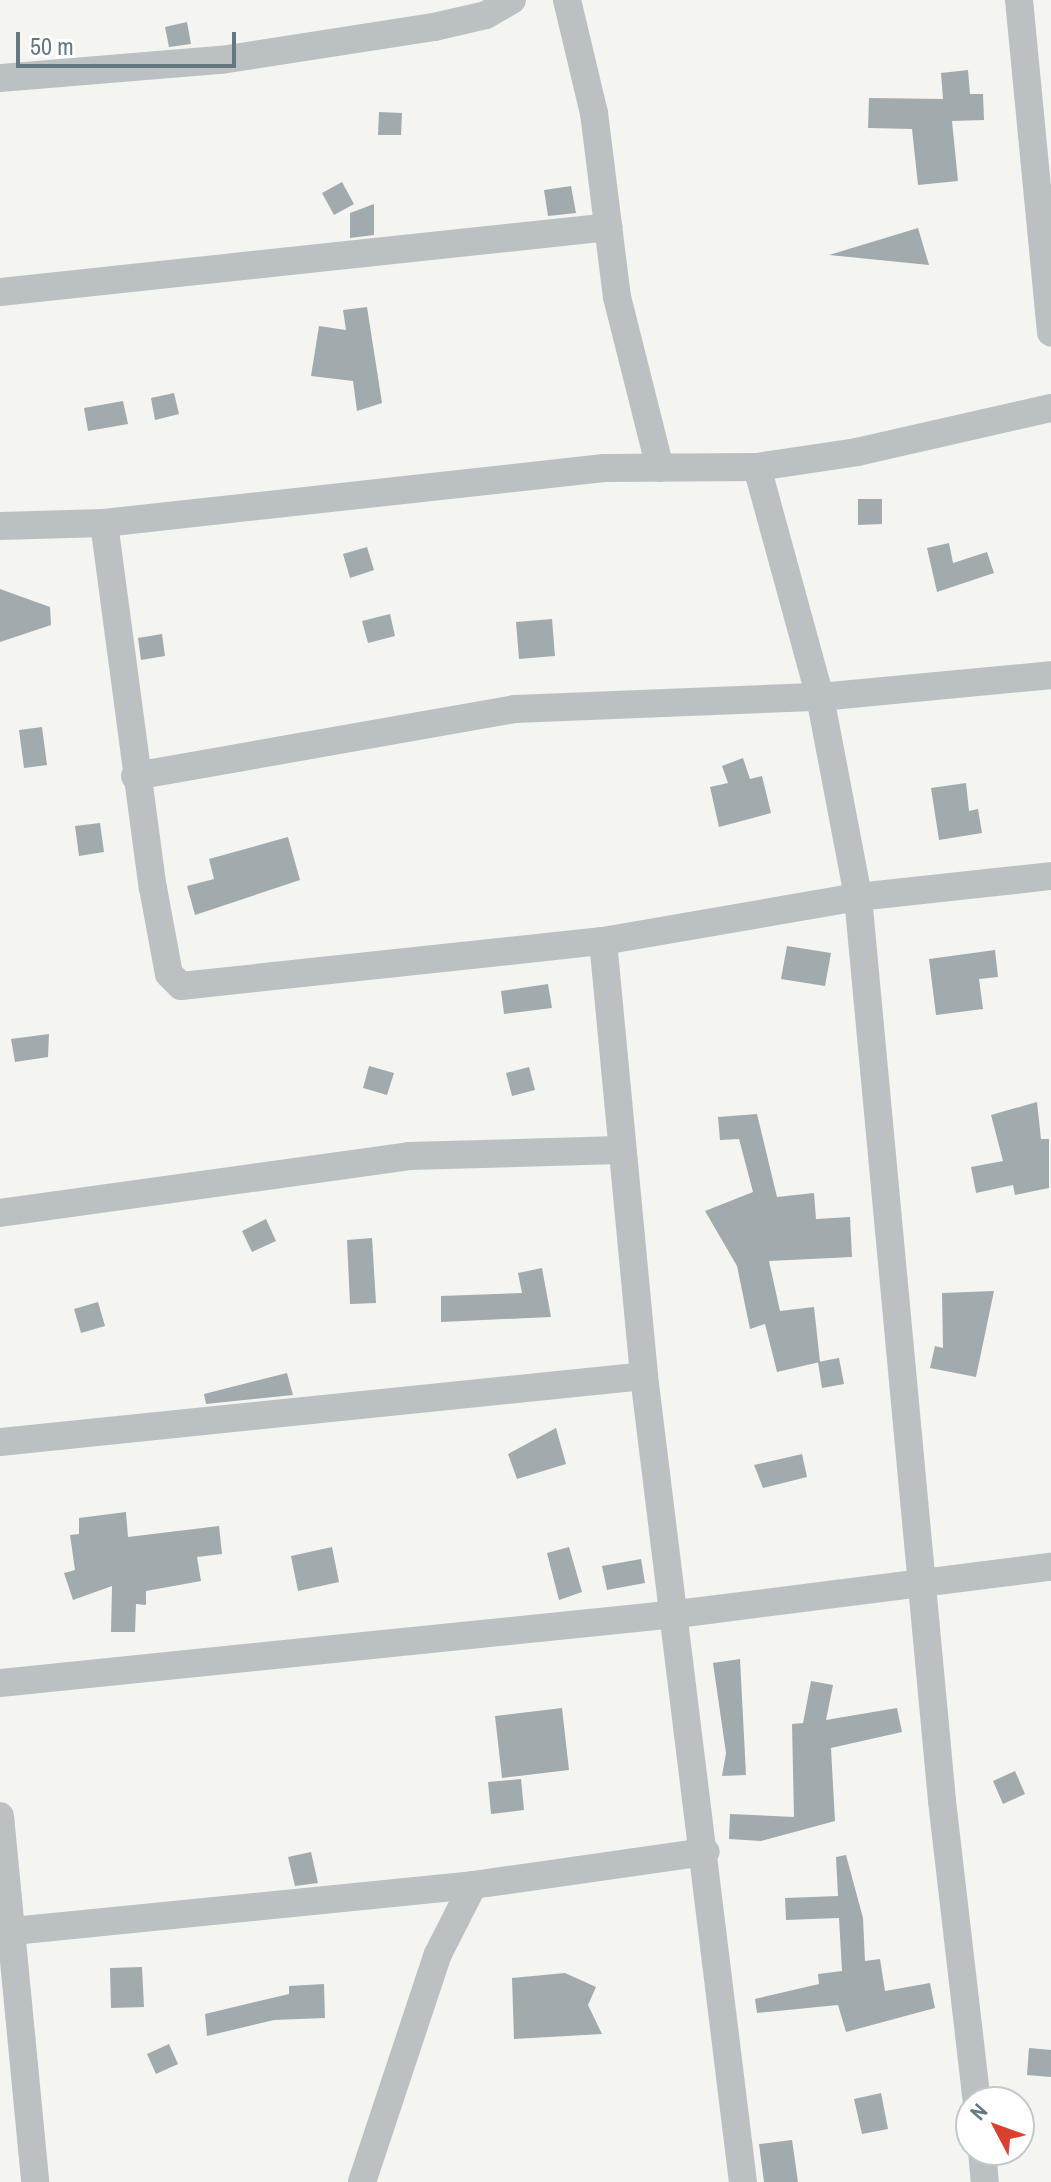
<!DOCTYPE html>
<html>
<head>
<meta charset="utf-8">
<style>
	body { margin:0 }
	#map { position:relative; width:1051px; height:2182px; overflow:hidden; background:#f4f4f0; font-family:"Archivo Narrow",sans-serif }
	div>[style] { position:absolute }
	.building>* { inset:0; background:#a1abae }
	.street>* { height:28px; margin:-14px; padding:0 14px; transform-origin:14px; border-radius:14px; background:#bbc0c2 }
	span { translate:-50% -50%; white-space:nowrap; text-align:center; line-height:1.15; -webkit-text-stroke:8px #fff; paint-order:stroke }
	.north { position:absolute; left:955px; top:2086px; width:80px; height:80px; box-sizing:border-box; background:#fff; border:2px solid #c1c9cc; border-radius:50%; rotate:311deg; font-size:22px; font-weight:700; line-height:32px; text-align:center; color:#65777f }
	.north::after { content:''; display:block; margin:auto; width:28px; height:36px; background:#d7412d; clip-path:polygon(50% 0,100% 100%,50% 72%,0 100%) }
	.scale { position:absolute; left:16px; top:32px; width:220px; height:36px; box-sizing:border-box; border:4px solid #65777f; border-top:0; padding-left:10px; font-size:24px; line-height:28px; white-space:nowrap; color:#65777f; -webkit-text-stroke:6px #fff; paint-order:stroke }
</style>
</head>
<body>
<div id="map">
	<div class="building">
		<i style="clip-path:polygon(187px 22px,191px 44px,169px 47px,165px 27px)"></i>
		<i style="clip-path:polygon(968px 70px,970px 94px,983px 94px,984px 120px,952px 121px,958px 181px,918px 185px,912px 129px,868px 128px,869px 98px,943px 99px,941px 73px)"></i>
		<i style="clip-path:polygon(379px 112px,402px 113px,401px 135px,378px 135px)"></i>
		<i style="clip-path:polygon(342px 182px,354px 204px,334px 215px,322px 193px)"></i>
		<i style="clip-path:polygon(571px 186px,576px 213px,548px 216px,544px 190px)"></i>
		<i style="clip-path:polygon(374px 204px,374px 235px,350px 238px,350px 213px)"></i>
		<i style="clip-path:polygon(918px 228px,929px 265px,829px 255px)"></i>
		<i style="clip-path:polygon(367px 307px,382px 403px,357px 411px,353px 381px,311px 376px,319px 326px,346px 330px,343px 310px)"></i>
		<i style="clip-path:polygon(174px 393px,179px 414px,155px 420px,151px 398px)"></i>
		<i style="clip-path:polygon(123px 401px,128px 424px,88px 431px,84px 408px)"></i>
		<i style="clip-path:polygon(858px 499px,882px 499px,882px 524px,858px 525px)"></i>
		<i style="clip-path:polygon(949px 543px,953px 563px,987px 552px,994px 573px,937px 592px,927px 548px)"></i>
		<i style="clip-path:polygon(367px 547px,374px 570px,350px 578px,343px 554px)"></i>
		<i style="clip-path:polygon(0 589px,50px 607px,51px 625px,0 642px)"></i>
		<i style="clip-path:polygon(390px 614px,395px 636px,368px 643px,362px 621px)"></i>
		<i style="clip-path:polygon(552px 619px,555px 656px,519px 659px,516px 622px)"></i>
		<i style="clip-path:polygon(162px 634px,165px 656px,141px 660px,138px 638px)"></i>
		<i style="clip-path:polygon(42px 727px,47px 765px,24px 768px,19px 730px)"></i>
		<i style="clip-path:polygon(743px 758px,750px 779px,762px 776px,771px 813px,719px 827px,710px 787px,728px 783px,722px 766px)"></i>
		<i style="clip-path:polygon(966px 783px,969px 811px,978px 809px,982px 833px,939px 840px,931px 788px)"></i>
		<i style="clip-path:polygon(100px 823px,104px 852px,79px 856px,75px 826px)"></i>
		<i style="clip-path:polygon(288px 837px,300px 880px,195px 915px,187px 886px,214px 879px,209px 859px)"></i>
		<i style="clip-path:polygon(787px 946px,831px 953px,825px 986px,781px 979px)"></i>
		<i style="clip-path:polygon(995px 950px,998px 977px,979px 979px,983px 1009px,936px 1015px,929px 959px)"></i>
		<i style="clip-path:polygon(548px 984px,552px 1008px,504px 1014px,501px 991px)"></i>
		<i style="clip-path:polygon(49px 1034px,48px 1057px,15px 1062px,11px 1039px)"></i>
		<i style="clip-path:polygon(369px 1066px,394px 1073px,387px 1095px,363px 1088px)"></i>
		<i style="clip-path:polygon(529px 1067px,535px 1090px,512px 1096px,506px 1073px)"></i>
		<i style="clip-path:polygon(1037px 1102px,1041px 1139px,1049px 1139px,1049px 1188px,1015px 1195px,1013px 1185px,976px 1193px,971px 1167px,1003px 1161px,991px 1115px)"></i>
		<i style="clip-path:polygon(757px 1114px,777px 1197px,814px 1193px,816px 1219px,850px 1217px,852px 1257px,769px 1261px,780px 1311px,814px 1307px,820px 1362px,777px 1372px,765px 1324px,750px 1329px,737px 1266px,705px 1211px,753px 1192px,739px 1139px,720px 1140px,718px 1117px)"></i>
		<i style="clip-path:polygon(266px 1219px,276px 1241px,252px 1252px,242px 1231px)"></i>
		<i style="clip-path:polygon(372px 1238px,376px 1303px,350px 1304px,347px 1240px)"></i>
		<i style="clip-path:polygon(542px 1268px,551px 1317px,441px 1322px,441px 1296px,522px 1293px,518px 1273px)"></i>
		<i style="clip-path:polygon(994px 1291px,976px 1377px,930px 1368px,935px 1346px,943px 1348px,942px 1293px)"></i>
		<i style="clip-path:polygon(98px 1302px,105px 1326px,81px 1333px,74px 1309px)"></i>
		<i style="clip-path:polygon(839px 1358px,844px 1384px,822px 1388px,818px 1362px)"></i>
		<i style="clip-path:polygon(287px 1373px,293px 1395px,206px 1404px,204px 1394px)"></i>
		<i style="clip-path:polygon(556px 1428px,566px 1464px,517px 1479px,508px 1454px)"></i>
		<i style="clip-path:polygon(802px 1454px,807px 1477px,763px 1488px,754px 1465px)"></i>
		<i style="clip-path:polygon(126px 1512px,128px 1537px,219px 1526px,222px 1554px,197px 1557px,201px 1581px,146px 1591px,146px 1605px,136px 1604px,135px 1632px,111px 1632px,112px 1586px,73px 1600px,64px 1573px,75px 1570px,70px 1535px,79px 1534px,79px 1518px)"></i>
		<i style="clip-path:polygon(332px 1547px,339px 1582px,298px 1591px,291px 1556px)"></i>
		<i style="clip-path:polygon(569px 1547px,582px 1592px,559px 1600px,547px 1553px)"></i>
		<i style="clip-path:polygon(641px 1559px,645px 1583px,607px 1590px,602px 1566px)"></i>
		<i style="clip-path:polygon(740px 1659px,746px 1775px,722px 1776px,726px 1753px,713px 1663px)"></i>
		<i style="clip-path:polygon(811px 1681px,833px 1685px,826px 1720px,897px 1708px,902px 1732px,831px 1748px,835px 1821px,761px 1841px,729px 1839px,730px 1814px,794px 1817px,792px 1724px,803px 1723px)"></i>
		<i style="clip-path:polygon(562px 1708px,569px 1770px,502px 1778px,495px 1716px)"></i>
		<i style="clip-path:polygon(1015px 1771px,1025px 1794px,1003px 1804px,993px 1781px)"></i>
		<i style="clip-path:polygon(521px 1779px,524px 1810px,491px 1814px,488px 1782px)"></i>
		<i style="clip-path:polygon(311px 1852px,318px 1883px,295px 1886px,288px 1857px)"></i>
		<i style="clip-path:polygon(846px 1855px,863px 1918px,865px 1961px,880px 1959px,885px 1991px,930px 1983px,935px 2008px,846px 2032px,838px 2005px,757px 2013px,755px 1999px,819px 1984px,818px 1974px,842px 1971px,839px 1918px,786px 1920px,785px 1898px,838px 1896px,836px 1857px)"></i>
		<i style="clip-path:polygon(142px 1967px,144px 2007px,111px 2008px,110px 1968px)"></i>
		<i style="clip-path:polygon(565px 1973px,596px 1987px,588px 2005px,602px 2034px,514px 2039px,512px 1978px)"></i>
		<i style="clip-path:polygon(324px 1984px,325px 2018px,274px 2020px,207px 2036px,205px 2014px,289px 1994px,289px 1986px)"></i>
		<i style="clip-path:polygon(169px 2044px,178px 2064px,156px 2074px,147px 2054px)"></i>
		<i style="clip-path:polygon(1029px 2048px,1051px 2050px,1051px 2077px,1027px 2075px)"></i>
		<i style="clip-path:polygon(881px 2093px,888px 2129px,862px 2134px,854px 2099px)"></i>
		<i style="clip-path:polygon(792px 2140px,798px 2182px,764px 2182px,759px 2144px)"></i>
	</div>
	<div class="street">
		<i style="left:567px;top:0;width:116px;rotate:76.6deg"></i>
		<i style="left:594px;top:113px;width:185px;rotate:82.9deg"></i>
		<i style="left:617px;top:297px;width:176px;rotate:75.9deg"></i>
		<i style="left:1019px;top:0;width:334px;rotate:84.5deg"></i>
		<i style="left:0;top:78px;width:222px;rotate:-4.7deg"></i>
		<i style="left:221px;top:60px;width:216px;rotate:-8.8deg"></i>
		<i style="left:434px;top:27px;width:53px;rotate:-13deg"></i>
		<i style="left:486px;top:15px;width:30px;rotate:-30deg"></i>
		<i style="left:0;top:292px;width:612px;rotate:-6.09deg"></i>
		<i style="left:757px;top:467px;width:238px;rotate:74.7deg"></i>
		<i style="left:820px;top:697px;width:204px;rotate:79.2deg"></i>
		<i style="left:858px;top:897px;width:908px;rotate:84.69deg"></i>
		<i style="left:942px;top:1801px;width:303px;rotate:83.4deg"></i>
		<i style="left:104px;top:523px;width:368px;rotate:82.4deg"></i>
		<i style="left:153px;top:888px;width:87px;rotate:79.5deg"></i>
		<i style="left:169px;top:974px;width:17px;rotate:45deg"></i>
		<i style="left:181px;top:986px;width:424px;rotate:-6.1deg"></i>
		<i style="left:603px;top:941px;width:259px;rotate:-9.8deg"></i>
		<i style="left:858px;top:897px;width:194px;rotate:-6.2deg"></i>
		<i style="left:0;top:526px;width:104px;rotate:-1.7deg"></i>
		<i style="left:104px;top:523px;width:503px;rotate:-6.28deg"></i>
		<i style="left:604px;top:468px;width:153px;rotate:-0.4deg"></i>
		<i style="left:757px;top:467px;width:101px;rotate:-8.5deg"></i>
		<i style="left:857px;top:452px;width:199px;rotate:-12.8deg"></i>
		<i style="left:135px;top:776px;width:386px;rotate:-10deg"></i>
		<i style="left:515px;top:709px;width:305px;rotate:-2.3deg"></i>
		<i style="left:820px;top:697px;width:232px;rotate:-5.4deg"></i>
		<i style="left:603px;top:941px;width:437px;rotate:84.6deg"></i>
		<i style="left:644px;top:1376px;width:812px;rotate:83deg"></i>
		<i style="left:0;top:1213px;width:413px;rotate:-7.9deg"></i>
		<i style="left:409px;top:1156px;width:211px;rotate:-1.6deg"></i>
		<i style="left:0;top:1442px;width:647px;rotate:-5.85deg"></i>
		<i style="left:0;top:1683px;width:681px;rotate:-5.82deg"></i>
		<i style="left:677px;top:1614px;width:377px;rotate:-7.2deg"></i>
		<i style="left:0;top:1816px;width:368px;rotate:84.5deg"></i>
		<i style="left:13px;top:1931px;width:462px;rotate:-5.7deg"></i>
		<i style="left:473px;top:1885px;width:235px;rotate:-8.1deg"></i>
		<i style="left:982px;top:2150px;width:32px;rotate:85deg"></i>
		<i style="left:362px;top:2182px;width:240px;rotate:-71.6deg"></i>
		<i style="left:438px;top:1954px;width:77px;rotate:-63.1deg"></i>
	</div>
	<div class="north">N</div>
	<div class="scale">50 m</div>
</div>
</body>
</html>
